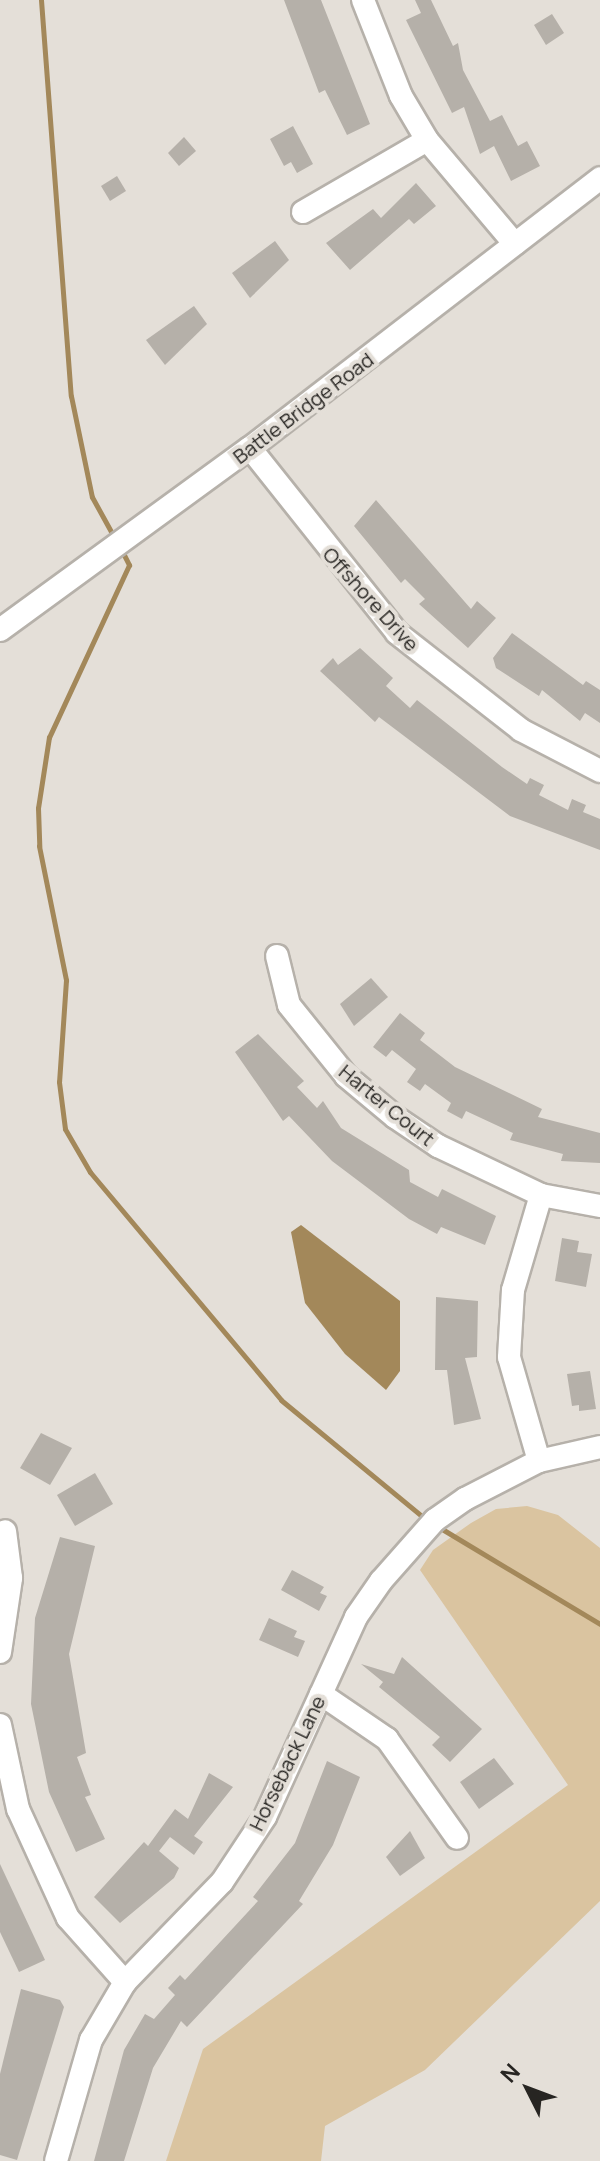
<!DOCTYPE html>
<html>
<head>
<meta charset="utf-8">
<style>
	body { margin:0 }
	#map { position:relative; width:600px; height:2161px; overflow:hidden; background:#e4dfd8; font-family:Manrope,sans-serif }
	div>[style] { position:absolute }
	.green>* { inset:0; background:#dac4a0 }
	.water>* { inset:0; background:#a3885a }
	.stream>* { height:5px; margin:-2.5px; padding:0 2.5px; transform-origin:2.5px; border-radius:2.5px; background:#a3885a }
	.building>* { inset:0; background:#b5b0a9 }
	.roads { filter:drop-shadow(2px 0 #b6b1aa) drop-shadow(-2px 0 #b6b1aa) drop-shadow(0 2px #b6b1aa) drop-shadow(0 -2px #b6b1aa) }
	.minor>* { height:22px; margin:-11px; padding:0 11px; transform-origin:11px; border-radius:11px; background:#fff }
	span { translate:-50% -50%; white-space:nowrap; text-align:center; line-height:1.15; -webkit-text-stroke:8px #e4dfd8; paint-order:stroke }
	.street-label { font-size:20px; color:#272522 }
	.north { position:absolute; left:488px; top:2049px; width:80px; height:80px; -webkit-text-stroke:6px #e4dfd8; paint-order:stroke; rotate:312deg; font-size:22px; font-weight:700; line-height:32px; text-align:center; color:#272522 }
	.north::after { content:''; display:block; margin:auto; width:28px; height:36px; background:#272522; clip-path:polygon(50% 0,100% 100%,50% 72%,0 100%) }
</style>
</head>
<body>
<div id="map">
	<div class="green">
		<i style="clip-path:polygon(527px 1506px,558px 1515px,600px 1548px,600px 1901px,425px 2070px,325px 2126px,321px 2161px,166px 2161px,203px 2049px,568px 1785px,420px 1570px,433px 1550px,471px 1523px,496px 1509px)"></i>
	</div>
	<div class="water">
		<i style="clip-path:polygon(301px 1225px,400px 1301px,400px 1371px,386px 1390px,345px 1354px,305px 1303px,291px 1232px)"></i>
	</div>
	<div class="stream">
		<i style="left:41px;top:0;width:397px;rotate:85.7deg"></i>
		<i style="left:71px;top:396px;width:103px;rotate:78.3deg"></i>
		<i style="left:92px;top:497px;width:46px;rotate:61.2deg"></i>
		<i style="left:121px;top:549px;width:18px;rotate:63deg"></i>
		<i style="left:129px;top:565px;width:190px;rotate:114.9deg"></i>
		<i style="left:49px;top:737px;width:72px;rotate:98.8deg"></i>
		<i style="left:38px;top:808px;width:38px;rotate:88deg"></i>
		<i style="left:39px;top:846px;width:137px;rotate:78.6deg"></i>
		<i style="left:66px;top:980px;width:102px;rotate:93.9deg"></i>
		<i style="left:59px;top:1082px;width:47px;rotate:82.7deg"></i>
		<i style="left:65px;top:1129px;width:50px;rotate:59.8deg"></i>
		<i style="left:90px;top:1172px;width:297px;rotate:50deg"></i>
		<i style="left:281px;top:1400px;width:190px;rotate:39.5deg"></i>
		<i style="left:437px;top:1526px;width:190px;rotate:31deg"></i>
	</div>
	<div class="building">
		<i style="clip-path:polygon(284px 0,321px 0,370px 124px,347px 135px,325px 90px,319px 93px)"></i>
		<i style="clip-path:polygon(415px 0,431px 0,453px 46px,458px 43px,463px 70px,490px 121px,502px 115px,518px 146px,527px 141px,540px 166px,511px 181px,494px 146px,480px 154px,464px 107px,452px 113px,406px 20px,421px 13px)"></i>
		<i style="clip-path:polygon(552px 14px,564px 33px,546px 45px,534px 25px)"></i>
		<i style="clip-path:polygon(293px 126px,313px 164px,297px 173px,291px 162px,284px 166px,270px 139px)"></i>
		<i style="clip-path:polygon(184px 137px,196px 151px,179px 166px,168px 153px)"></i>
		<i style="clip-path:polygon(117px 176px,126px 191px,110px 201px,101px 186px)"></i>
		<i style="clip-path:polygon(416px 183px,436px 206px,414px 224px,409px 219px,350px 270px,326px 243px,373px 209px,381px 218px)"></i>
		<i style="clip-path:polygon(275px 241px,289px 260px,250px 298px,232px 273px)"></i>
		<i style="clip-path:polygon(194px 306px,207px 324px,165px 365px,146px 340px)"></i>
		<i style="clip-path:polygon(376px 500px,471px 609px,477px 601px,496px 618px,468px 648px,419px 604px,425px 599px,405px 579px,401px 583px,354px 526px)"></i>
		<i style="clip-path:polygon(512px 633px,583px 685px,586px 681px,600px 690px,600px 723px,585px 713px,580px 721px,542px 690px,539px 696px,496px 668px,493px 658px)"></i>
		<i style="clip-path:polygon(360px 648px,393px 678px,386px 686px,410px 708px,417px 700px,502px 767px,527px 784px,530px 778px,544px 785px,539px 795px,568px 810px,572px 799px,586px 805px,583px 812px,600px 819px,600px 850px,510px 816px,379px 717px,375px 722px,320px 671px,333px 658px,338px 665px)"></i>
		<i style="clip-path:polygon(371px 978px,388px 997px,354px 1026px,340px 1004px)"></i>
		<i style="clip-path:polygon(400px 1013px,425px 1033px,420px 1040px,455px 1067px,542px 1109px,538px 1117px,600px 1133px,600px 1163px,561px 1161px,563px 1154px,510px 1140px,513px 1133px,466px 1111px,462px 1119px,447px 1111px,451px 1103px,425px 1084px,420px 1091px,407px 1082px,416px 1069px,392px 1050px,386px 1057px,373px 1047px)"></i>
		<i style="clip-path:polygon(258px 1034px,304px 1081px,297px 1087px,317px 1108px,323px 1101px,341px 1128px,409px 1170px,410px 1182px,438px 1197px,442px 1189px,496px 1216px,485px 1245px,441px 1227px,437px 1234px,409px 1219px,332px 1161px,289px 1116px,283px 1121px,235px 1052px)"></i>
		<i style="clip-path:polygon(562px 1238px,579px 1241px,577px 1252px,592px 1254px,586px 1287px,555px 1281px)"></i>
		<i style="clip-path:polygon(436px 1297px,478px 1301px,477px 1357px,465px 1358px,481px 1419px,454px 1425px,447px 1370px,435px 1370px)"></i>
		<i style="clip-path:polygon(590px 1371px,596px 1409px,579px 1411px,579px 1405px,572px 1406px,567px 1374px)"></i>
		<i style="clip-path:polygon(41px 1433px,72px 1448px,50px 1485px,20px 1468px)"></i>
		<i style="clip-path:polygon(95px 1473px,113px 1504px,75px 1526px,57px 1495px)"></i>
		<i style="clip-path:polygon(60px 1537px,95px 1546px,69px 1654px,86px 1753px,77px 1757px,91px 1795px,85px 1797px,105px 1839px,76px 1852px,49px 1792px,31px 1704px,35px 1618px)"></i>
		<i style="clip-path:polygon(292px 1570px,324px 1587px,320px 1593px,327px 1596px,319px 1611px,281px 1590px)"></i>
		<i style="clip-path:polygon(269px 1618px,297px 1631px,294px 1637px,305px 1641px,298px 1657px,259px 1640px)"></i>
		<i style="clip-path:polygon(402px 1657px,482px 1729px,450px 1762px,432px 1745px,440px 1737px,379px 1687px,383px 1682px,361px 1664px,394px 1674px)"></i>
		<i style="clip-path:polygon(494px 1758px,514px 1784px,479px 1809px,460px 1782px)"></i>
		<i style="clip-path:polygon(327px 1761px,360px 1777px,333px 1845px,299px 1901px,303px 1904px,187px 2027px,181px 2021px,153px 2068px,124px 2161px,94px 2161px,124px 2050px,145px 2014px,154px 2019px,175px 1995px,168px 1988px,180px 1975px,185px 1980px,258px 1901px,253px 1897px,295px 1843px)"></i>
		<i style="clip-path:polygon(209px 1773px,233px 1787px,194px 1836px,203px 1842px,194px 1855px,170px 1837px,159px 1851px,179px 1868px,174px 1878px,120px 1923px,94px 1897px,144px 1842px,148px 1846px,175px 1809px,188px 1819px)"></i>
		<i style="clip-path:polygon(410px 1831px,425px 1858px,400px 1876px,386px 1857px)"></i>
		<i style="clip-path:polygon(0 1864px,45px 1960px,19px 1972px,0 1932px)"></i>
		<i style="clip-path:polygon(21px 1989px,60px 2000px,64px 2007px,17px 2160px,0 2155px,0 2074px)"></i>
	</div>
	<div class="roads">
		<div class="minor">
			<i style="left:363px;top:0;width:103px;rotate:68.4deg"></i>
			<i style="left:401px;top:96px;width:51px;rotate:59.4deg"></i>
			<i style="left:427px;top:140px;width:136px;rotate:49.8deg"></i>
			<i style="left:303px;top:212px;width:143px;rotate:-30.1deg"></i>
			<i style="left:250px;top:448px;width:236px;rotate:51.5deg"></i>
			<i style="left:397px;top:633px;width:157px;rotate:38deg"></i>
			<i style="left:521px;top:730px;width:89px;rotate:27.4deg"></i>
			<i style="left:0;top:630px;width:309px;rotate:-36.1deg"></i>
			<i style="left:250px;top:448px;width:442px;rotate:-37.6deg"></i>
			<i style="left:277px;top:956px;width:50px;rotate:76.2deg"></i>
			<i style="left:289px;top:1005px;width:91px;rotate:51.2deg"></i>
			<i style="left:346px;top:1076px;width:64px;rotate:39.9deg"></i>
			<i style="left:395px;top:1117px;width:52px;rotate:34deg"></i>
			<i style="left:438px;top:1146px;width:114px;rotate:25.4deg"></i>
			<i style="left:541px;top:1195px;width:60px;rotate:10.6deg"></i>
			<i style="left:539px;top:1461px;width:108px;rotate:-106.1deg"></i>
			<i style="left:509px;top:1357px;width:67px;rotate:-86.6deg"></i>
			<i style="left:513px;top:1290px;width:99px;rotate:-73.6deg"></i>
			<i style="left:0;top:1652px;width:75px;rotate:-81.5deg"></i>
			<i style="left:11px;top:1578px;width:47px;rotate:-97.3deg"></i>
			<i style="left:321px;top:1694px;width:80px;rotate:34.3deg"></i>
			<i style="left:387px;top:1739px;width:121px;rotate:54.7deg"></i>
			<i style="left:0;top:1725px;width:86px;rotate:77.9deg"></i>
			<i style="left:18px;top:1809px;width:120px;rotate:65.4deg"></i>
			<i style="left:68px;top:1918px;width:86px;rotate:48.3deg"></i>
			<i style="left:56px;top:2161px;width:126px;rotate:-73.9deg"></i>
			<i style="left:91px;top:2040px;width:67px;rotate:-59.6deg"></i>
			<i style="left:125px;top:1982px;width:139px;rotate:-45.9deg"></i>
			<i style="left:222px;top:1882px;width:78px;rotate:-56.5deg"></i>
			<i style="left:265px;top:1817px;width:220px;rotate:-65.5deg"></i>
			<i style="left:356px;top:1617px;width:44px;rotate:-55.2deg"></i>
			<i style="left:381px;top:1581px;width:81px;rotate:-48.5deg"></i>
			<i style="left:435px;top:1520px;width:37px;rotate:-35deg"></i>
			<i style="left:465px;top:1499px;width:83px;rotate:-27.2deg"></i>
			<i style="left:539px;top:1461px;width:63px;rotate:-12.9deg"></i>
		</div>
	</div>
	<div class="street-label">
		<span style="left:303px;top:408px;rotate:-37deg">Battle Bridge Road</span>
		<span style="left:371px;top:599px;rotate:48deg">Offshore Drive</span>
		<span style="left:387px;top:1105px;rotate:39deg">Harter Court</span>
		<span style="left:287px;top:1763px;rotate:-64deg">Horseback Lane</span>
	</div>
	<div class="north">N</div>
</div>
</body>
</html>
